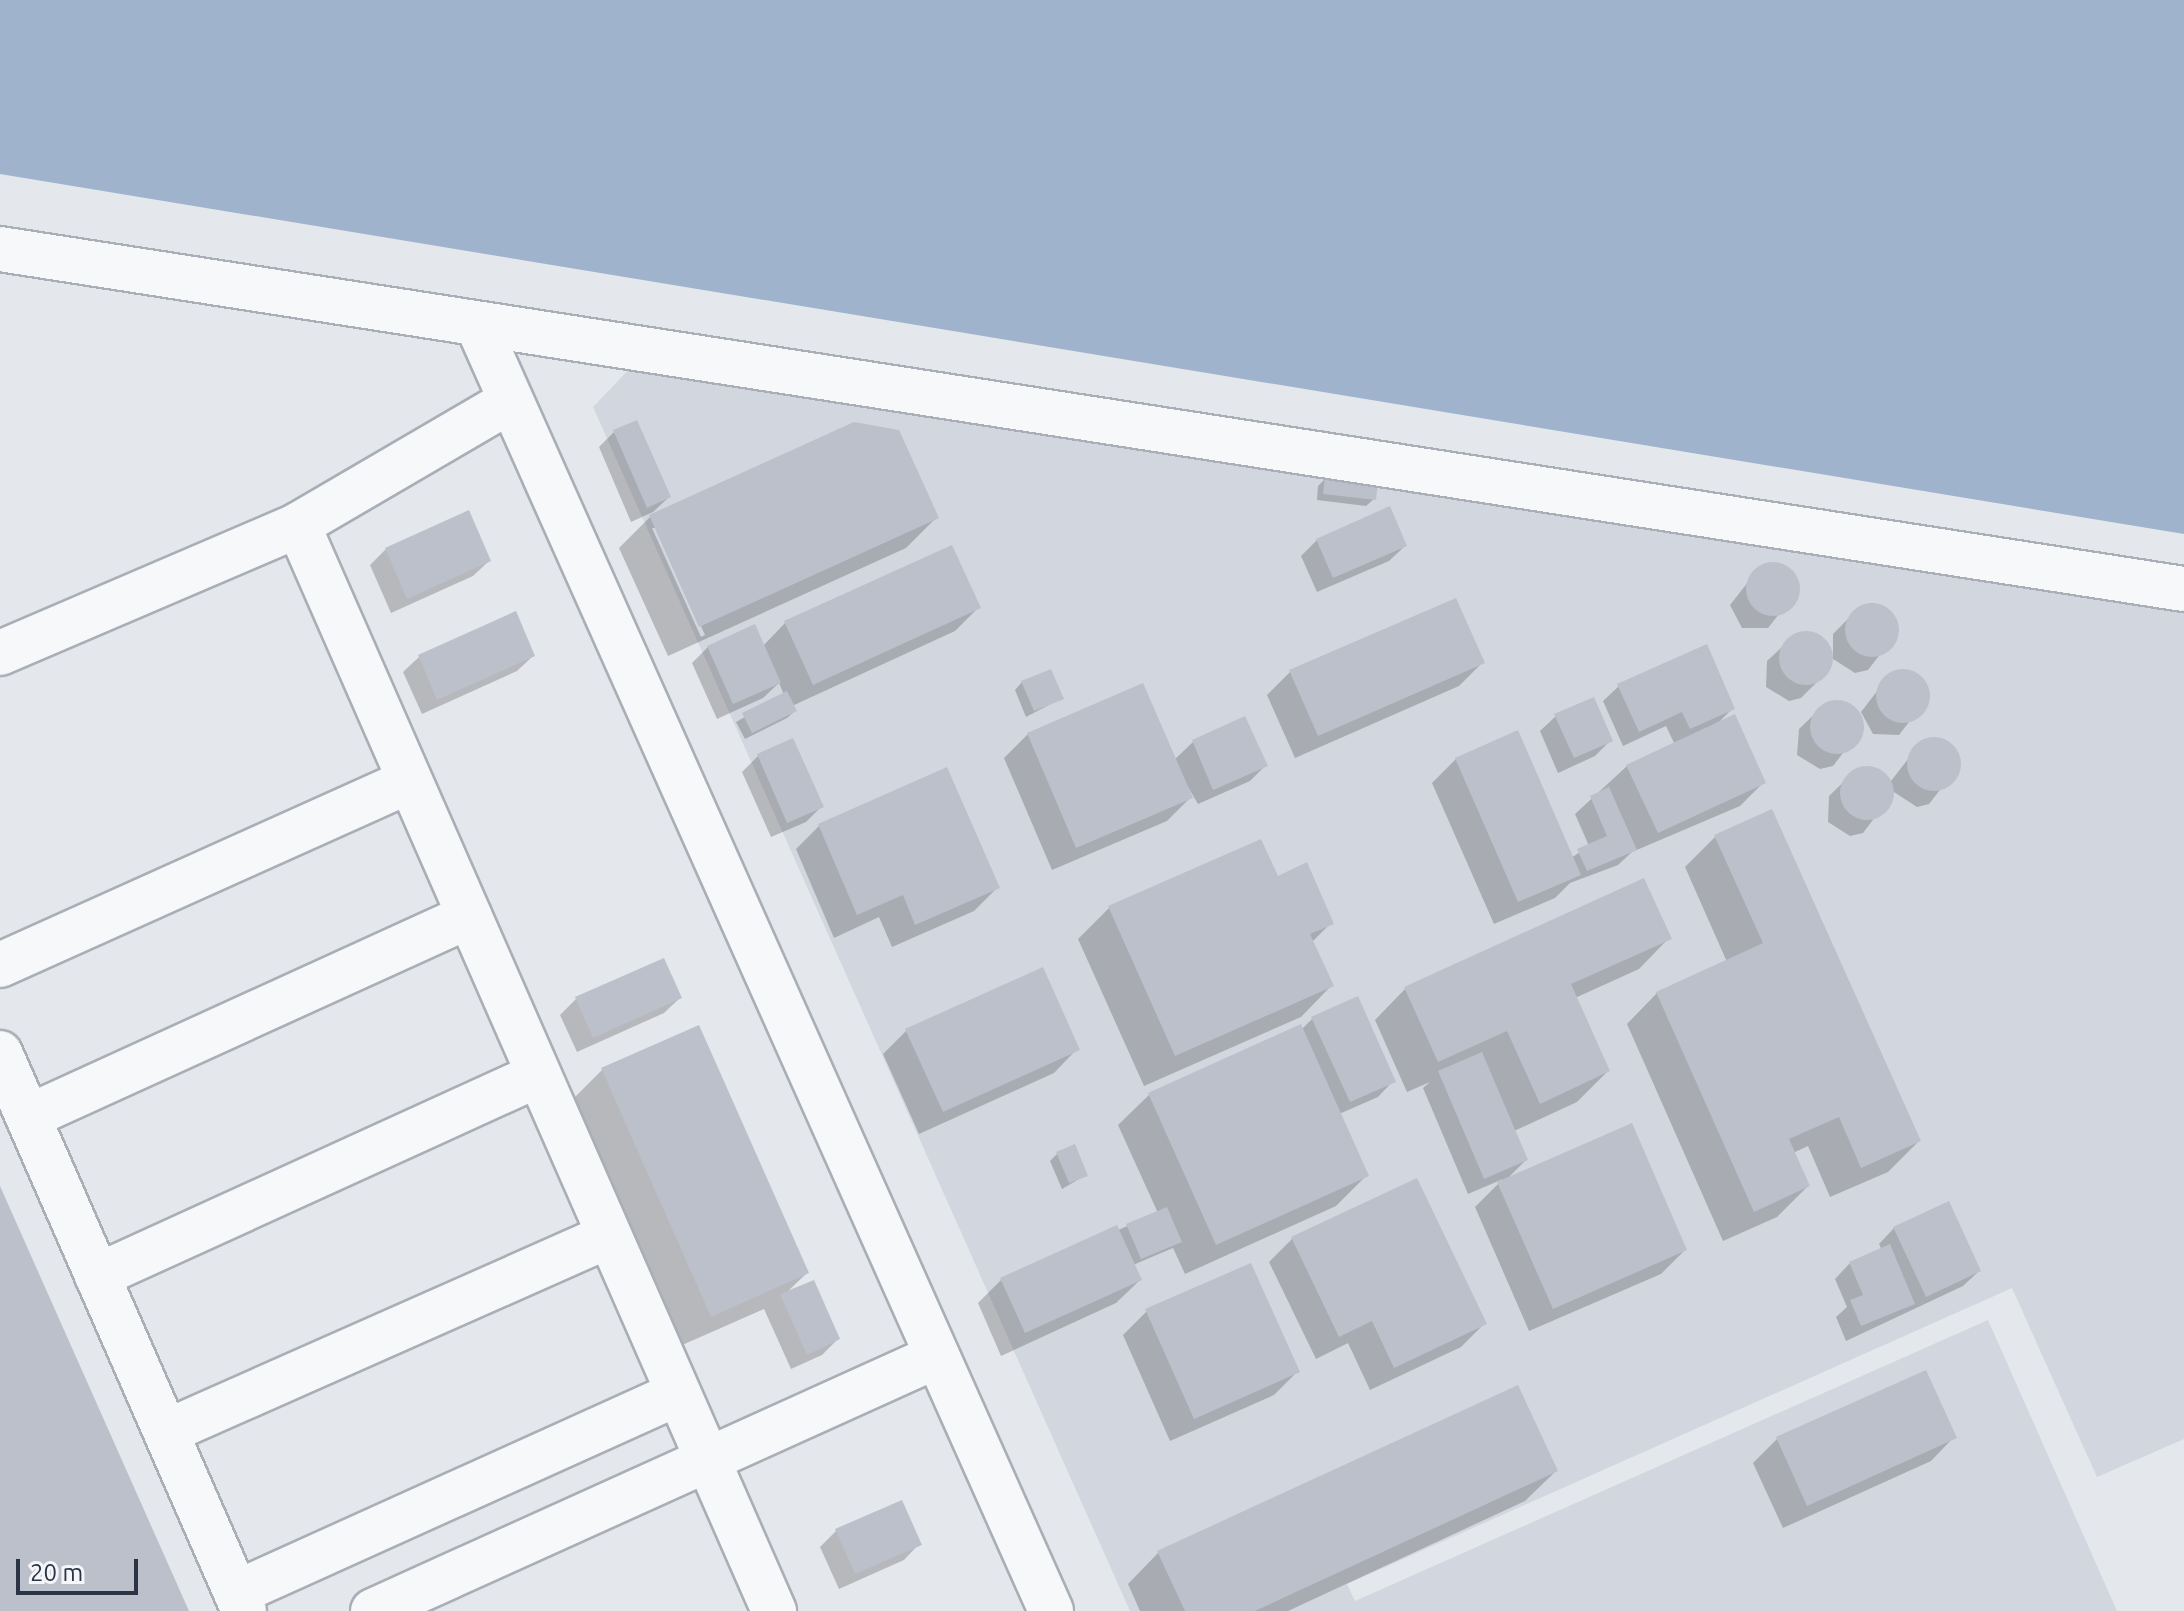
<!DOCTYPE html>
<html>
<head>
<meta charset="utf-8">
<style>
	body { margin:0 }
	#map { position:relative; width:2184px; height:1611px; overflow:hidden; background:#e4e7ec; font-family:Ubuntu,sans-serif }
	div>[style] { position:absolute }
	.built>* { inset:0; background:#d2d6de }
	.water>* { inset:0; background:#9fb4cc }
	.shadow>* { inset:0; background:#0003 }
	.building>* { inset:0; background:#bbc0ca }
	.round { border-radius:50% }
	.roads { filter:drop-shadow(2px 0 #a9aeb7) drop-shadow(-2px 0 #a9aeb7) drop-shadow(0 2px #a9aeb7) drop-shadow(0 -2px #a9aeb7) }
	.minor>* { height:44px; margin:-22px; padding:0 22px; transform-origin:22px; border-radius:22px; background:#f7f8fa }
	span { translate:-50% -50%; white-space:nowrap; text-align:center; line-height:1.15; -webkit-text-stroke:7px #f4f6f9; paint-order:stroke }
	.scale { position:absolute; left:16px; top:1559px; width:122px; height:36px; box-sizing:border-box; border:4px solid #2b3445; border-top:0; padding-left:10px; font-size:24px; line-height:28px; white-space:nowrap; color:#2b3445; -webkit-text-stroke:6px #f4f6f9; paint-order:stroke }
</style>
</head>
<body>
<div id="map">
	<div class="built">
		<i style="clip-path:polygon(638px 360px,2184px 602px,2184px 1439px,2097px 1477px,2012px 1288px,1347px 1584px,1355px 1601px,1988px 1320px,2117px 1611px,1130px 1611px,593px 407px)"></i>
	</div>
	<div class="water">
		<i style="clip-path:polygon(0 0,2184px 0,2184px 534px,0 174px)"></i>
	</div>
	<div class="shadow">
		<i style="clip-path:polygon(evenodd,855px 424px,936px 518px,906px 548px,668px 656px,619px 548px,650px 517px,855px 424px,652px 528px,656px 528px,705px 635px,701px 637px,652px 528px)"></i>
		<i style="clip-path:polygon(614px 432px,669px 497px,653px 512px,631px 522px,599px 447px)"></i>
		<i style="clip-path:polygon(1326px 478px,1374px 499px,1366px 506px,1317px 500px,1318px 486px)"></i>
		<i style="clip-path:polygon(1317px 540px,1405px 546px,1389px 561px,1317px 592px,1301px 556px)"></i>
		<i style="clip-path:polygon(386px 549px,489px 561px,473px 576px,391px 613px,370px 565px)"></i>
		<i style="clip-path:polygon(1760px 567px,1786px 567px,1798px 590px,1768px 628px,1742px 628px,1730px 605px)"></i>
		<i style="clip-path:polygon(1873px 605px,1895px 619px,1898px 631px,1868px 670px,1855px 673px,1833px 659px,1833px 634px,1860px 607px)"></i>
		<i style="clip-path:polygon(979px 607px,955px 631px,792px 706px,795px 711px,787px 718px,745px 739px,736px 722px,784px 695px,779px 683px,763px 698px,717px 719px,692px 663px,708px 647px,763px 646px,785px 623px)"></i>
		<i style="clip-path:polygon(1806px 632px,1828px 646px,1827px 672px,1801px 698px,1789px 701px,1766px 687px,1767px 661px,1794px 636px)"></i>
		<i style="clip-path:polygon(533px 656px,517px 671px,422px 714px,403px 672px,419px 657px)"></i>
		<i style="clip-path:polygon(1482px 663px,1459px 686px,1295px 758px,1267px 695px,1290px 672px)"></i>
		<i style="clip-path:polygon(1904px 670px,1926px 684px,1929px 696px,1899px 735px,1873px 734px,1861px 712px,1891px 673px)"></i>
		<i style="clip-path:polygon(1022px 682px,1062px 698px,1026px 717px,1015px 690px)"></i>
		<i style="clip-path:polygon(1619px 686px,1733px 708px,1716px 725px,1764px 782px,1740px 806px,1632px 852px,1618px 865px,1570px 883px,1555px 898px,1494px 924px,1432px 783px,1456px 759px,1571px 858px,1589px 846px,1575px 814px,1627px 766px,1674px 743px,1666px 726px,1623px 746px,1603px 701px)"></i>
		<i style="clip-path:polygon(1825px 704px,1851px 705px,1863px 727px,1833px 766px,1820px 769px,1797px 755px,1799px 729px)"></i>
		<i style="clip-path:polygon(1556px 716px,1611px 740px,1595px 756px,1558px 773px,1540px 731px)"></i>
		<i style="clip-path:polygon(1244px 719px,1265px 766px,1250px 781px,1198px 804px,1178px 770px,1190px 798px,1167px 821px,1052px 870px,1004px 758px,1028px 734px,1174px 760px,1193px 742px)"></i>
		<i style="clip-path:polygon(1935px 738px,1957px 752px,1960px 764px,1929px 804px,1917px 807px,1894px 792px,1863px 833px,1850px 836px,1828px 822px,1829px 796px,1855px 771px,1868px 768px,1891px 781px,1922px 741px)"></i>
		<i style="clip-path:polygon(792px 741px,822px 806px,806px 822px,771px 837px,742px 772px,758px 756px)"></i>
		<i style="clip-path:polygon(819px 826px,998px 887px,974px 911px,892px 947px,879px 917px,834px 938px,796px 849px)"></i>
		<i style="clip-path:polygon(1715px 837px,1919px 1141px,1888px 1172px,1830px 1197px,1808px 1146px,1793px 1153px,1808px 1186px,1777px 1217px,1723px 1241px,1627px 1024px,1657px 993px,1727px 962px,1685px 867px)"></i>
		<i style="clip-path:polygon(1277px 878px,1331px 923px,1312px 942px,1331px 986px,1301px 1017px,1144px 1086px,1078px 939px,1109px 908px)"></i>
		<i style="clip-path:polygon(1669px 938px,1639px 969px,1575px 998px,1608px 1071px,1577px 1102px,1514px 1131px,1526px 1160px,1506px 1180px,1685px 1250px,1661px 1274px,1529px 1331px,1475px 1207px,1503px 1179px,1468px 1194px,1423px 1088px,1430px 1082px,1407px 1092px,1375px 1020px,1405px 989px)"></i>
		<i style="clip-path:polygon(663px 960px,680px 998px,664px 1013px,577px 1052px,560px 1015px,576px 999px)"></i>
		<i style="clip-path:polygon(1313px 1018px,1393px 1081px,1378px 1097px,1339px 1114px,1367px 1175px,1336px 1206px,1185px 1274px,1173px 1248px,1133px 1265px,1140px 1280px,1116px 1303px,1001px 1356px,978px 1303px,1001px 1280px,1158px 1213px,1118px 1125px,1149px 1095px,1302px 1029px)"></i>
		<i style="clip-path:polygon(698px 1027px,807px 1273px,786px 1293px,838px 1339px,822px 1355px,791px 1369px,764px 1309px,680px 1346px,571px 1101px,602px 1070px)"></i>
		<i style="clip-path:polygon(906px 1031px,1077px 1049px,1054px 1073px,919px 1134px,883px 1054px)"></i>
		<i style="clip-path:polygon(1057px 1154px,1086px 1175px,1062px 1189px,1050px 1161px)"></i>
		<i style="clip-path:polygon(1894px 1228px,1979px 1271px,1963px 1286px,1846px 1341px,1836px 1317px,1847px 1307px,1835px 1279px,1850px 1263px,1882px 1250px,1879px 1244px)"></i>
		<i style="clip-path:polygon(1293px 1238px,1484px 1324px,1461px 1347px,1370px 1390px,1348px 1343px,1316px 1359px,1269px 1262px)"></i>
		<i style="clip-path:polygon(1147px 1311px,1297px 1372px,1274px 1395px,1170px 1441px,1123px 1335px)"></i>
		<i style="clip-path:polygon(1954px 1437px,1931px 1461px,1783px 1528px,1753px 1463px,1777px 1439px)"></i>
		<i style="clip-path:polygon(1556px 1471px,1525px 1501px,1288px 1611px,1140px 1611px,1128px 1584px,1158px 1553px)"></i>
		<i style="clip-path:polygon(901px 1502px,919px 1544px,904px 1560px,839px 1589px,820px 1547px,836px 1531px)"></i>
	</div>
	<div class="building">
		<i style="clip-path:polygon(637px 420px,671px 497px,647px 508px,613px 430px)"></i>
		<i style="clip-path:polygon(854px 422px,899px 430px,939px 518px,699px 627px,649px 515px)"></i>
		<i style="clip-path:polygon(1325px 476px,1378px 482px,1376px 500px,1323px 494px)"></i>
		<i style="clip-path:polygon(1390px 506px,1407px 546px,1333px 578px,1316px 539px)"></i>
		<i style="clip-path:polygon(469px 510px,491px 561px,407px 599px,385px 548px)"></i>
		<i style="clip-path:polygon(952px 545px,981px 608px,813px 685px,784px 621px)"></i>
		<i class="round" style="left:1746px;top:562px;width:54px;height:54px"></i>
		<i style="clip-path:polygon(1456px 598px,1485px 663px,1318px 736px,1289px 670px)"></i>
		<i class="round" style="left:1845px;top:603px;width:54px;height:54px"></i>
		<i style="clip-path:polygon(516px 611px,535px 656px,437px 700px,418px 655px)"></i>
		<i style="clip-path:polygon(755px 624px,781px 683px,733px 704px,707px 646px)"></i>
		<i class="round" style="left:1779px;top:631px;width:54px;height:54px"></i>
		<i style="clip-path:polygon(1707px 644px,1735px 709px,1690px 729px,1682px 712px,1639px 732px,1617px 684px)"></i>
		<i class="round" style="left:1876px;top:669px;width:54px;height:54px"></i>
		<i style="clip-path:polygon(1051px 669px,1064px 699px,1034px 711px,1021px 681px)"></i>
		<i style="clip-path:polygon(1143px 683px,1193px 798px,1076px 848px,1027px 733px)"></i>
		<i style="clip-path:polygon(787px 691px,797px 711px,752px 733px,742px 713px)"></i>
		<i style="clip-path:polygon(1594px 697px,1613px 741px,1574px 758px,1554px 714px)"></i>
		<i class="round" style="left:1810px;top:700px;width:54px;height:54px"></i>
		<i style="clip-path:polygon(1735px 714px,1766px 783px,1658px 833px,1626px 765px)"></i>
		<i style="clip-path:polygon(1245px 716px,1268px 766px,1213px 790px,1192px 740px)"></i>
		<i style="clip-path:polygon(1518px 730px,1581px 875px,1518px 902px,1455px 758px)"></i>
		<i class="round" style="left:1907px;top:737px;width:54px;height:54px"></i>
		<i style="clip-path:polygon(793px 738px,824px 807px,787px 823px,757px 754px)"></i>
		<i class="round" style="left:1840px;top:766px;width:54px;height:54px"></i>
		<i style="clip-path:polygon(947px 767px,1000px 888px,915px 925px,903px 895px,857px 915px,818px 824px)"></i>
		<i style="clip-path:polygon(1609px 787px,1637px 850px,1587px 871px,1577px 849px,1607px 836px,1590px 796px)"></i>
		<i style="clip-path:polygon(1772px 809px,1921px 1141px,1861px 1168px,1839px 1117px,1789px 1139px,1810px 1186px,1754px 1212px,1656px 992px,1763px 943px,1714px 835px)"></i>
		<i style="clip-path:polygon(1261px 839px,1278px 876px,1307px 862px,1334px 924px,1310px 934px,1334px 986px,1175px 1056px,1108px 906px)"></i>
		<i style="clip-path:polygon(1644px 878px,1672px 939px,1571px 984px,1610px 1071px,1540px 1104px,1507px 1031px,1438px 1062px,1404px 987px)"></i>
		<i style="clip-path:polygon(664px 958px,682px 998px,593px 1038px,575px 997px)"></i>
		<i style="clip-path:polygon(1043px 967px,1080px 1050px,943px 1112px,905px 1029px)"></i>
		<i style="clip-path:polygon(1358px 996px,1396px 1082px,1350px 1102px,1311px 1017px)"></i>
		<i style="clip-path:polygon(1301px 1024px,1369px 1176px,1216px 1245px,1148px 1093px)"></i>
		<i style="clip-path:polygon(699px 1025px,809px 1273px,711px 1317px,601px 1068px)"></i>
		<i style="clip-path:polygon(1482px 1052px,1528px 1160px,1484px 1179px,1438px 1071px)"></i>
		<i style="clip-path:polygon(1632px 1123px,1687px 1250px,1553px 1309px,1497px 1182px)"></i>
		<i style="clip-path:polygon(1075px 1144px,1088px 1176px,1069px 1183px,1056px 1152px)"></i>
		<i style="clip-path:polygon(1417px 1178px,1487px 1324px,1394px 1368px,1372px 1321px,1339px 1337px,1291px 1237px)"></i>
		<i style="clip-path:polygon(0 1186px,189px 1611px,0 1611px)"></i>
		<i style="clip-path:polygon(1949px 1201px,1981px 1271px,1926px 1297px,1893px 1227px)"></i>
		<i style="clip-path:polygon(1167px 1207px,1182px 1242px,1141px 1259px,1126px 1224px)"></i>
		<i style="clip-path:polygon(1117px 1225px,1142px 1280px,1025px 1333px,1000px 1278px)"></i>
		<i style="clip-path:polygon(1890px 1244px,1915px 1304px,1861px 1326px,1850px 1300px,1863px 1295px,1849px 1262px)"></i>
		<i style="clip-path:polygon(1251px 1263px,1300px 1372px,1194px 1419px,1145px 1309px)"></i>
		<i style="clip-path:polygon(814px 1280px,840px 1339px,807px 1355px,780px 1294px)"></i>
		<i style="clip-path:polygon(1926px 1370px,1957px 1438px,1807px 1506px,1776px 1437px)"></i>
		<i style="clip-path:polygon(1518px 1385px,1558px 1471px,1255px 1611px,1185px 1611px,1157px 1551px)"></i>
		<i style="clip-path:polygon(902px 1500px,922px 1545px,855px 1574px,835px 1529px)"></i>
	</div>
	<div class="roads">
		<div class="minor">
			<i style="left:0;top:249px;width:2210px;rotate:8.85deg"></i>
			<i style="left:477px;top:324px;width:1409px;rotate:65.96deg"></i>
			<i style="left:298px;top:525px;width:1186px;rotate:66.33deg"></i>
			<i style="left:0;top:653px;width:324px;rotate:-23.2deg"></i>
			<i style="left:298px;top:525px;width:246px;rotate:-30.3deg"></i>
			<i style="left:0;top:965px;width:449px;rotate:-24.2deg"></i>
			<i style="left:0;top:1053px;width:609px;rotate:66.38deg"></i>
			<i style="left:28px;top:1117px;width:485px;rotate:-24.5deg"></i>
			<i style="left:97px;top:1276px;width:485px;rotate:-24.5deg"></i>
			<i style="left:166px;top:1432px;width:484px;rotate:-23.9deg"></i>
			<i style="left:236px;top:1593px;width:485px;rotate:-24.3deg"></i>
			<i style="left:373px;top:1611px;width:619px;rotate:-24.33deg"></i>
		</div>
	</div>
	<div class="scale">20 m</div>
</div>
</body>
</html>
